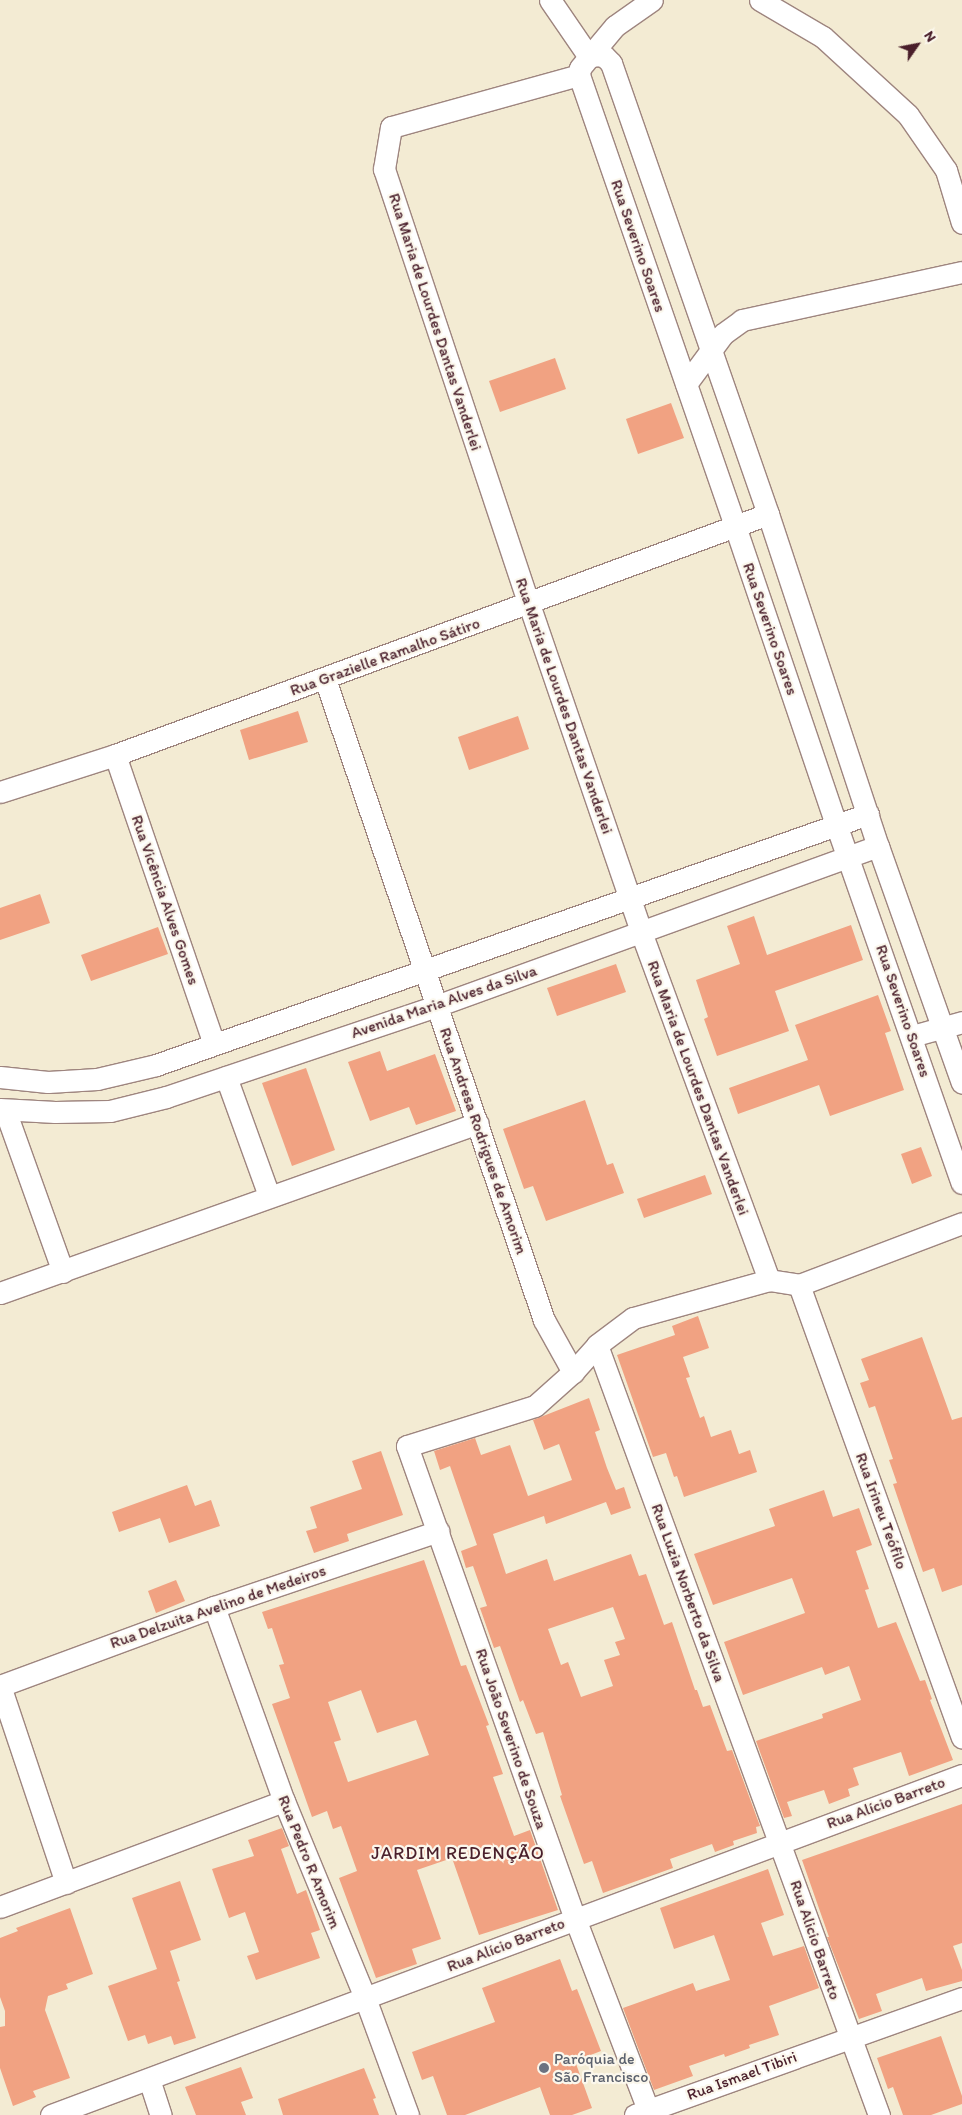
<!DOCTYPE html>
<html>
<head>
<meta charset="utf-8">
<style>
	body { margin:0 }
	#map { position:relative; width:962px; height:2115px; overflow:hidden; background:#f3ebd3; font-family:Itim,sans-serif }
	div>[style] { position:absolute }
	.building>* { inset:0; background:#f1a282 }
	.roads { filter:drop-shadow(1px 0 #9e857f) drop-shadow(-1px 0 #9e857f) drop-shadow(0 1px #9e857f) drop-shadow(0 -1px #9e857f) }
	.street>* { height:21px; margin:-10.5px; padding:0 10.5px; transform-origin:10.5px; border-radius:10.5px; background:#fff }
	.dots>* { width:14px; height:14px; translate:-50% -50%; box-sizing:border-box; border:2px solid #fbf7ec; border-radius:50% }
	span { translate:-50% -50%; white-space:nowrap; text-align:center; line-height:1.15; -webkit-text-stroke:4.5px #fbf7ec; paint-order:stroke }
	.street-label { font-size:16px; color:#4a1f2b }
	.worship-label { font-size:16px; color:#5b616d }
	.left { translate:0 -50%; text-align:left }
	.neighbourhood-label { font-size:18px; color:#4a1f2b; letter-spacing:1px }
	.north { position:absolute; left:892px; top:20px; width:50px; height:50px; -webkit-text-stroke:4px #fbf7ec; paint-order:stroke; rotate:57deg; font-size:14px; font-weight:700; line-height:20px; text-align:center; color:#4a1f2b }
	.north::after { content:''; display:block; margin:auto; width:18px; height:22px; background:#4a1f2b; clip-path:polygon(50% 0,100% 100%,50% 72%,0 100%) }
</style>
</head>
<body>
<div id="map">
	<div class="building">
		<i style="clip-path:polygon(555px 358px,566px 389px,500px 412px,489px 381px)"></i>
		<i style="clip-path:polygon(671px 403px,684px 438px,638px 454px,626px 419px)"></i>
		<i style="clip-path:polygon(298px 711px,308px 742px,249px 760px,240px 730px)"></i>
		<i style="clip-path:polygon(518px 716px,529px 749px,469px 770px,458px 737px)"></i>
		<i style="clip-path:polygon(40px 894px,50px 923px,0 940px,0 908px)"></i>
		<i style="clip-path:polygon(754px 916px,767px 955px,851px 925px,863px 960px,775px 991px,789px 1031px,717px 1056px,704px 1019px,708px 1017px,696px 980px,740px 964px,727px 926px)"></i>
		<i style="clip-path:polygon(158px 927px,168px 954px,91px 981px,81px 955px)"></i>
		<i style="clip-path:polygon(616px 964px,626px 992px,557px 1016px,547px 988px)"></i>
		<i style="clip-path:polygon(878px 995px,891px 1031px,885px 1033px,904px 1090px,830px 1116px,819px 1085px,738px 1114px,729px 1088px,808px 1060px,795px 1025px)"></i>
		<i style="clip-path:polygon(380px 1051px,387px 1071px,435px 1054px,456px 1111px,416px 1125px,409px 1107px,370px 1121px,348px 1062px)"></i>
		<i style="clip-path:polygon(306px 1068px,335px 1150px,292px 1166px,262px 1083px)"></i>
		<i style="clip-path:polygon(585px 1100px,607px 1165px,613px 1163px,624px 1193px,546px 1221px,533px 1186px,524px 1189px,503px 1129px)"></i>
		<i style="clip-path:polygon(921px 1147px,932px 1176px,912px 1184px,901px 1154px)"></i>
		<i style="clip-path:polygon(705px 1175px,712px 1194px,644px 1218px,637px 1199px)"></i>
		<i style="clip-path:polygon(698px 1316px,709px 1348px,683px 1357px,690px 1377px,686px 1378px,700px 1418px,704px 1416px,711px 1437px,731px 1430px,739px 1454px,750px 1450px,757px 1472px,684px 1497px,677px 1476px,674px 1477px,666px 1453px,653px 1457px,617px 1355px,675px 1335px,672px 1326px)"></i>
		<i style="clip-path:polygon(922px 1337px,952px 1420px,962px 1417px,962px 1585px,942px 1592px,934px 1568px,923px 1572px,893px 1484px,897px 1483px,889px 1460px,893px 1459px,875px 1406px,869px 1408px,860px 1383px,869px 1380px,861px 1359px)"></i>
		<i style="clip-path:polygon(evenodd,589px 1398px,600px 1430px,595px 1432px,607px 1468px,616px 1490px,624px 1487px,631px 1508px,611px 1515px,606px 1502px,546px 1524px,544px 1516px,493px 1534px,506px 1574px,547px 1559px,554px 1581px,631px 1554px,639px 1576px,646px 1574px,664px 1625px,672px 1622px,695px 1690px,697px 1690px,703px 1707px,710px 1705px,727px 1751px,732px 1750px,760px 1826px,756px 1827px,757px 1833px,733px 1841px,734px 1845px,715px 1852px,712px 1844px,670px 1859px,673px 1868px,603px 1893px,592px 1861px,584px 1864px,560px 1796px,562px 1795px,543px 1732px,536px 1734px,523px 1700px,520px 1702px,500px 1646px,494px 1648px,480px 1608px,487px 1606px,473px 1566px,466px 1568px,461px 1551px,477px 1545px,450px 1466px,440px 1470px,434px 1451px,475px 1438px,481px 1455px,510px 1445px,528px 1496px,572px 1480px,559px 1444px,544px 1450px,533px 1420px,589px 1398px,613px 1607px,625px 1639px,615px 1642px,620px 1655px,604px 1660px,613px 1686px,581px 1697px,568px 1662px,561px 1665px,548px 1629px,613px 1607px)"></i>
		<i style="clip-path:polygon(381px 1451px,403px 1515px,347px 1534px,349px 1541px,314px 1553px,306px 1531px,317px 1528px,310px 1507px,362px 1489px,352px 1461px)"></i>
		<i style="clip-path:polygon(187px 1485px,195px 1506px,211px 1500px,220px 1526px,169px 1543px,160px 1518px,119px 1532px,112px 1512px)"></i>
		<i style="clip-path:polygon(824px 1490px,833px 1517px,859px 1508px,872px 1545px,856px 1551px,869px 1589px,865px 1590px,878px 1628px,896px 1622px,920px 1681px,925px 1680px,932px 1699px,930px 1700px,953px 1760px,909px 1776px,901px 1752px,853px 1768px,859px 1785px,848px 1789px,850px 1796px,829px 1804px,824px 1790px,787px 1802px,792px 1816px,784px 1818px,756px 1741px,823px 1718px,822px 1714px,861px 1700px,849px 1666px,825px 1675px,822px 1667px,743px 1695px,724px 1642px,805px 1613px,792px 1578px,713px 1605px,694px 1554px,775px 1526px,769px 1509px)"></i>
		<i style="clip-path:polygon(evenodd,424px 1560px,461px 1666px,466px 1665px,489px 1725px,486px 1726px,503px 1774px,493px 1777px,514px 1836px,530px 1830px,558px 1910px,479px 1935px,452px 1858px,417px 1870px,441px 1939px,412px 1949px,417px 1964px,376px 1978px,339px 1878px,357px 1871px,341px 1826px,333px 1829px,327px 1811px,312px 1817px,272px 1704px,290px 1698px,279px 1665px,284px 1664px,272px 1628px,268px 1629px,262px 1612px,424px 1560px,361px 1690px,377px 1733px,416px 1720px,429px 1755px,348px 1782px,334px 1742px,341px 1740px,328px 1702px,361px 1690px)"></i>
		<i style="clip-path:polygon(176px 1580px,185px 1601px,156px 1613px,148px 1591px)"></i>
		<i style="clip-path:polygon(962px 1804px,962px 1943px,953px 1946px,962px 1970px,962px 1981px,926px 1991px,922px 1978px,876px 1994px,882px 2011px,859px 2019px,827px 1937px,829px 1937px,802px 1860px)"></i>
		<i style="clip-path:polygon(282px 1828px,289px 1846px,281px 1849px,297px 1894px,306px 1890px,320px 1930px,311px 1933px,320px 1958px,256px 1980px,247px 1956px,259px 1952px,245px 1912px,229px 1918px,212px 1869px,254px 1856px,248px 1840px)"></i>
		<i style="clip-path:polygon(768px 1869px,784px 1915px,761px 1923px,773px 1956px,804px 1946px,819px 1988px,769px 2006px,779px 2035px,749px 2045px,750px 2048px,725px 2057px,724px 2054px,689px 2066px,693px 2076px,654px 2090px,623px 2008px,693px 1983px,696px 1991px,730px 1980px,714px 1935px,674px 1949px,660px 1908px)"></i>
		<i style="clip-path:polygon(180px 1881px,201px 1940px,170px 1951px,180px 1981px,177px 1982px,196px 2038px,174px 2045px,171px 2036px,148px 2044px,145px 2035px,128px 2041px,108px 1986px,157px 1969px,132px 1898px)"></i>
		<i style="clip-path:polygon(70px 1908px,93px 1974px,66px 1984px,68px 1989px,48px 1996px,45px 2010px,70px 2078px,33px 2091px,36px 2097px,13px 2106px,0 2068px,0 2027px,5px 2026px,5px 2011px,0 1997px,0 1938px,18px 1931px,16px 1928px)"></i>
		<i style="clip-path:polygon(560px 1959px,572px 1991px,577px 1989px,601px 2051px,575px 2061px,592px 2108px,572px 2115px,550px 2115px,540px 2087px,465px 2115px,447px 2115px,433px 2076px,422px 2080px,412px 2052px,495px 2022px,482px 1988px)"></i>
		<i style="clip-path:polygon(941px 2036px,962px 2096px,962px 2104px,931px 2115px,903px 2115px,893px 2087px,888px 2089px,877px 2058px)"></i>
		<i style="clip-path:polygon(241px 2067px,253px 2098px,241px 2102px,246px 2115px,196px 2115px,185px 2087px)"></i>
		<i style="clip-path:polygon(364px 2068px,376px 2098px,373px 2099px,379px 2115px,283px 2115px,278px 2099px)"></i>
	</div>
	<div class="roads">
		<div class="street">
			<i style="left:550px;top:0;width:69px;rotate:55.6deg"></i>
			<i style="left:589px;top:57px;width:40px;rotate:-50deg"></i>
			<i style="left:615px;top:26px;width:45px;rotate:-35.1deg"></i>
			<i style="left:760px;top:0;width:73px;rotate:30.4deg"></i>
			<i style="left:823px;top:37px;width:115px;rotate:42.5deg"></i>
			<i style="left:908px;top:115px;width:67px;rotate:55.4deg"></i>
			<i style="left:946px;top:170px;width:55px;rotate:73.2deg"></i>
			<i style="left:579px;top:75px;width:195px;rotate:164.5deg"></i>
			<i style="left:391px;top:127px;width:43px;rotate:99.5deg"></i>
			<i style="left:384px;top:169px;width:459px;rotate:71.6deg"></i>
			<i style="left:529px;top:604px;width:347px;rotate:71.1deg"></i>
			<i style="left:641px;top:932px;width:371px;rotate:69.8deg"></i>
			<i style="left:579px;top:75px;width:477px;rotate:70.9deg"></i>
			<i style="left:735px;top:526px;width:318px;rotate:71.3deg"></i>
			<i style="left:837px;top:827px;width:377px;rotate:70.7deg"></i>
			<i style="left:579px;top:75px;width:7px;rotate:-82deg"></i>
			<i style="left:580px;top:68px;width:14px;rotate:-51deg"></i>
			<i style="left:589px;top:57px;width:7px;rotate:-16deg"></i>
			<i style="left:596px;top:55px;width:8px;rotate:7deg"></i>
			<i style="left:604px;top:56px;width:10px;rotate:45deg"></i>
			<i style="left:611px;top:63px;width:478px;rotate:70.8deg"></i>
			<i style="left:768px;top:514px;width:350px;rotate:71.7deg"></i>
			<i style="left:878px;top:846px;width:251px;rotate:70.5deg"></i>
			<i style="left:686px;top:384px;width:62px;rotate:-53.5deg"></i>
			<i style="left:723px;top:334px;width:24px;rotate:-36deg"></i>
			<i style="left:742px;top:320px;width:225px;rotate:-12.3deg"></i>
			<i style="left:325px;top:679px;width:677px;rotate:71.14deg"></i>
			<i style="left:544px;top:1320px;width:60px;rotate:60.9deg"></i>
			<i style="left:115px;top:755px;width:305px;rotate:71.1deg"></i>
			<i style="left:0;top:792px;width:121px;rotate:-17.8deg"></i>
			<i style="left:115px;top:755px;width:696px;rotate:-20.26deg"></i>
			<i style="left:912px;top:1036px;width:52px;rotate:-15.6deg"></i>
			<i style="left:0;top:1077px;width:48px;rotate:5.9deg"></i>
			<i style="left:48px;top:1082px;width:49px;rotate:-3.5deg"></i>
			<i style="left:97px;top:1079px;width:61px;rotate:-13.3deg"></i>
			<i style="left:156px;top:1065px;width:755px;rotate:-19.42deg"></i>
			<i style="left:226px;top:1077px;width:127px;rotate:70.1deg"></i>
			<i style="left:0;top:1109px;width:55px;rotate:3.1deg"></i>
			<i style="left:55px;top:1112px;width:55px;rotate:-1deg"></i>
			<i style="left:110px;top:1111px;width:58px;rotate:-14deg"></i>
			<i style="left:166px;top:1097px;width:285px;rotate:-18.6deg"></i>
			<i style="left:436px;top:1006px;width:470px;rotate:-19.9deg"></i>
			<i style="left:5px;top:1110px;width:172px;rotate:70.3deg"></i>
			<i style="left:799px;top:1285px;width:481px;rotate:70.2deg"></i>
			<i style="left:0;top:1293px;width:507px;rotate:-19.58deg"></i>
			<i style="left:597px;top:1345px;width:820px;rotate:69.89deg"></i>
			<i style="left:214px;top:1607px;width:206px;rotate:70.2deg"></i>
			<i style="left:284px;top:1801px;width:213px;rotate:67.6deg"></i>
			<i style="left:365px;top:1998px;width:125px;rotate:69.8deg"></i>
			<i style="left:66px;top:1883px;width:208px;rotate:-108.5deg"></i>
			<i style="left:0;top:1686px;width:228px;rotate:-20.3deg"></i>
			<i style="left:214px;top:1607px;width:237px;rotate:-18.7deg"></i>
			<i style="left:0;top:1907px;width:303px;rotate:-20.5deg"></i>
			<i style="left:149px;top:2079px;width:38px;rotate:72deg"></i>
			<i style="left:51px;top:2115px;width:972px;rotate:-20.47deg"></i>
			<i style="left:635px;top:2115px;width:347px;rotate:-19.7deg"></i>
			<i style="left:650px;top:2115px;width:210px;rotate:-110.9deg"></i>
			<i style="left:575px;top:1919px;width:502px;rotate:-109.55deg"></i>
			<i style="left:407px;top:1446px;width:134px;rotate:-17.4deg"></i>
			<i style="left:535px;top:1406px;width:51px;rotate:-41.8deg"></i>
			<i style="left:573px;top:1372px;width:36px;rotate:-48deg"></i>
			<i style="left:597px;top:1345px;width:45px;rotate:-36.9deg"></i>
			<i style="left:633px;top:1318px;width:141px;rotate:-15.6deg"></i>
			<i style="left:769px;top:1280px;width:30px;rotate:9deg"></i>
			<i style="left:799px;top:1285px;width:174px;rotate:-20.8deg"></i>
		</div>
	</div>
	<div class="dots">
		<i style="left:544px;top:2068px;background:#6b7280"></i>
	</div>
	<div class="street-label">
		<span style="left:638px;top:246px;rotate:71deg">Rua Severino Soares</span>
		<span style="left:435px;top:322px;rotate:72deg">Rua Maria de Lourdes Dantas Vanderlei</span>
		<span style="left:770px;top:629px;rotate:71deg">Rua Severino Soares</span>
		<span style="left:385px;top:657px;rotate:-20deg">Rua Grazielle Ramalho Sátiro</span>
		<span style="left:564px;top:706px;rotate:71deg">Rua Maria de Lourdes Dantas Vanderlei</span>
		<span style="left:165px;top:900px;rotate:71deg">Rua Vicência Alves Gomes</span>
		<span style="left:444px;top:1002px;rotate:-19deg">Avenida Maria Alves da Silva</span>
		<span style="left:903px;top:1011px;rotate:71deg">Rua Severino Soares</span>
		<span style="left:698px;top:1088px;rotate:70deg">Rua Maria de Lourdes Dantas Vanderlei</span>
		<span style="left:483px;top:1141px;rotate:71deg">Rua Andresa Rodrigues de Amorim</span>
		<span style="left:881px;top:1511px;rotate:70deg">Rua Irineu Teófilo</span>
		<span style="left:688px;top:1593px;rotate:70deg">Rua Luzia Norberto da Silva</span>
		<span style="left:218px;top:1607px;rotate:-19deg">Rua Delzuita Avelino de Medeiros</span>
		<span style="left:511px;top:1739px;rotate:71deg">Rua João Severino de Souza</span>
		<span style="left:886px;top:1803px;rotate:-20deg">Rua Alício Barreto</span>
		<span style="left:309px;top:1862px;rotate:68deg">Rua Pedro R Amorim</span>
		<span style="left:815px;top:1940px;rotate:71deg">Rua Alicio Barreto</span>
		<span style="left:506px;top:1945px;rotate:-21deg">Rua Alício Barreto</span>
		<span style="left:742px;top:2076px;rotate:-20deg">Rua Ismael Tibiri</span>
	</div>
	<div class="worship-label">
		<span class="left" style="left:554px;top:2068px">Paróquia de<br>São Francisco</span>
	</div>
	<div class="neighbourhood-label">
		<span style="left:458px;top:1853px">JARDIM REDENÇÃO</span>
	</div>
	<div class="north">N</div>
</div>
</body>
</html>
